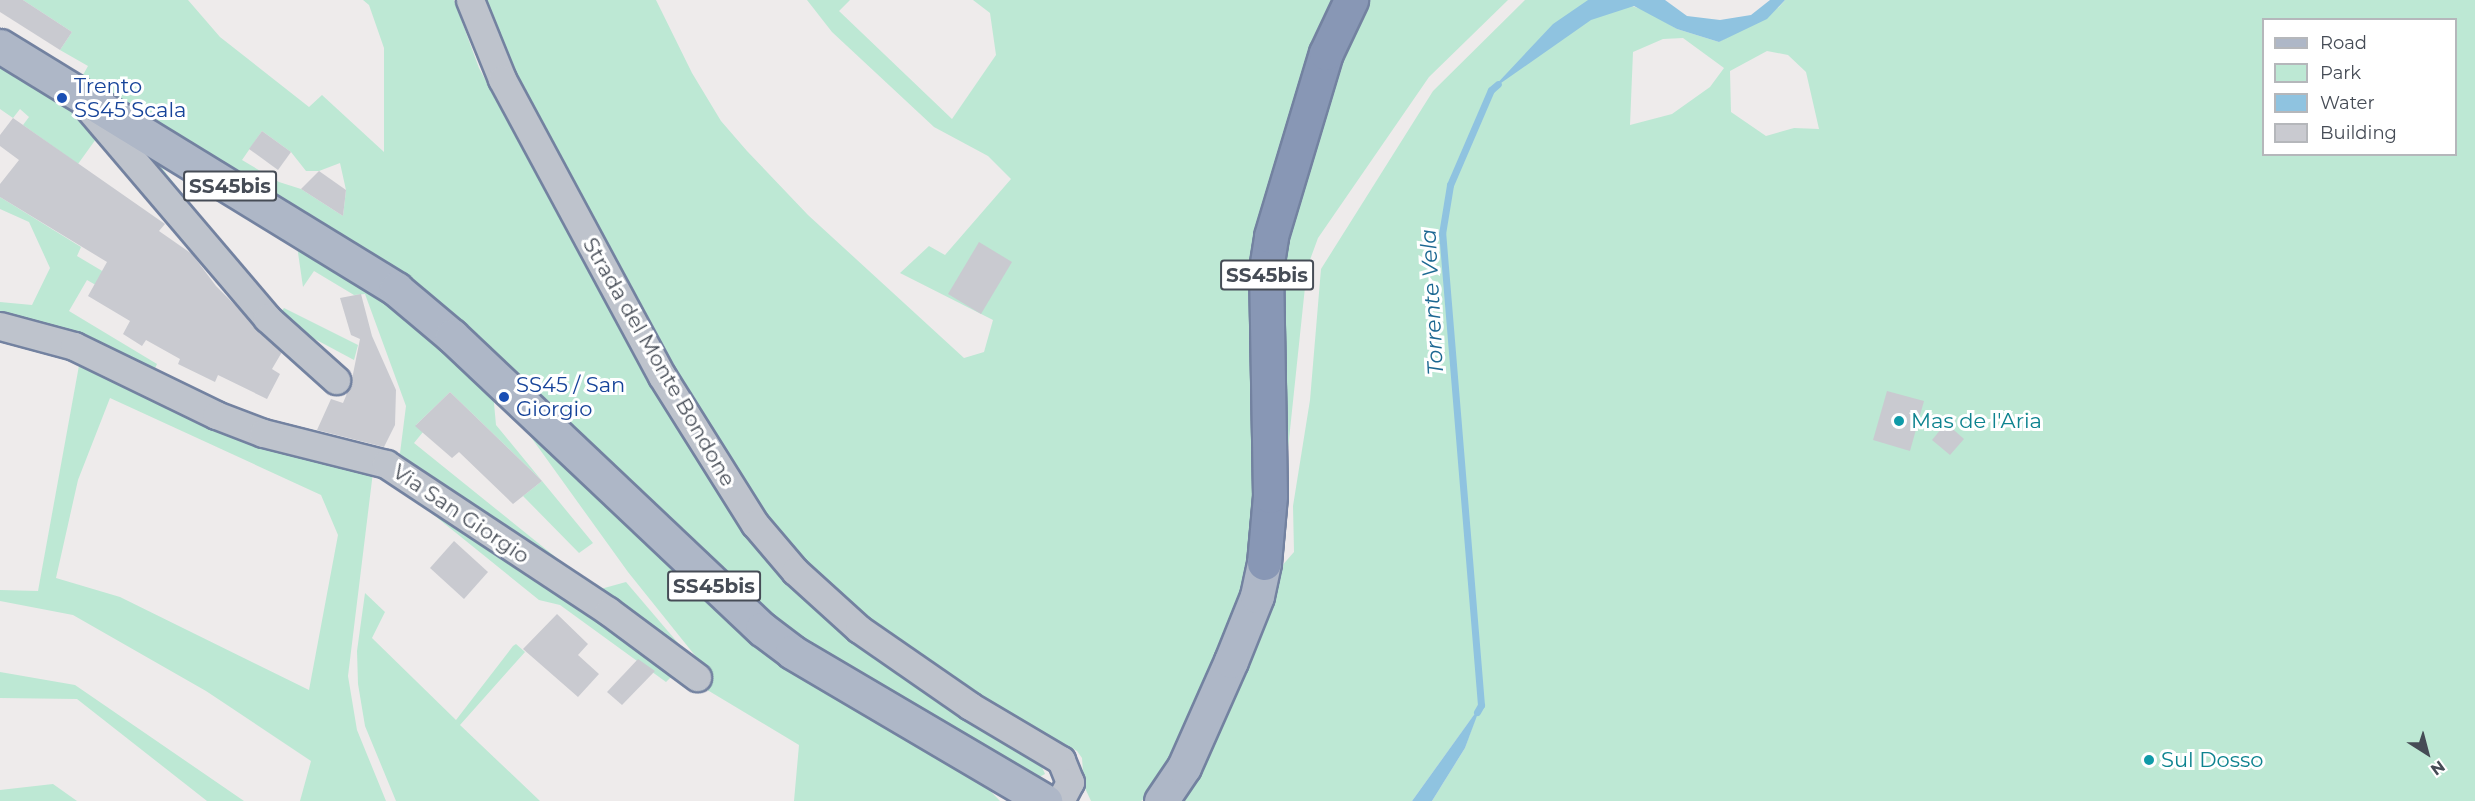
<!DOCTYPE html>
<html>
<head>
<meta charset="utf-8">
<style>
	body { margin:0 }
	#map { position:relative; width:2475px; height:801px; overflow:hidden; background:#eeebeb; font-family:Montserrat,sans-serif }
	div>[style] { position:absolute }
	.green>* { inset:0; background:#bde8d4 }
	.water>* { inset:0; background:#8fc3e0 }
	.stream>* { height:7px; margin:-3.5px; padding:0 3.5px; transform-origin:3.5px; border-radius:3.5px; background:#8fc3e0 }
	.building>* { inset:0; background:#c9cad0 }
	.roads { filter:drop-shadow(2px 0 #7382a0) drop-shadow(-2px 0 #7382a0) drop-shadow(0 2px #7382a0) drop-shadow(0 -2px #7382a0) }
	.minor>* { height:27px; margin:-13.5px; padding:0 13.5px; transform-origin:13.5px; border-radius:13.5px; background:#bec3cc }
	.major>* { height:33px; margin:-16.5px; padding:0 16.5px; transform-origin:16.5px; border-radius:16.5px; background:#aeb7c7 }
	.highway>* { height:33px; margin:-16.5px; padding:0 16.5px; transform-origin:16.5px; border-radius:16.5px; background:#8897b5 }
	.dots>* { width:16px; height:16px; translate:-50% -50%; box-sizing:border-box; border:3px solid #fff; border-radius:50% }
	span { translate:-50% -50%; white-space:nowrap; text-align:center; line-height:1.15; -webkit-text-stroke:6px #fff; paint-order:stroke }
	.shield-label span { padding:2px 4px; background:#fff; border:2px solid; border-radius:4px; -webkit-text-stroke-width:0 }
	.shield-label { font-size:20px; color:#464c56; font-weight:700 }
	.transit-label { font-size:21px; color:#164399 }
	.left { translate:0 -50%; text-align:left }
	.street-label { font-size:21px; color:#464c56 }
	.culture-label { font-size:21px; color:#0d838f }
	.water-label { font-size:22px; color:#1c6892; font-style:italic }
	.legend { position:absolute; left:2262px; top:18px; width:195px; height:138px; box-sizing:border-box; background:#fff; border:2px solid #b5b7bb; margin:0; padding:8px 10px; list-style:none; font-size:18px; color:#464c56 }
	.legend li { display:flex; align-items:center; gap:12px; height:30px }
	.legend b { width:30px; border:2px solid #b5b7bb }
	.north { position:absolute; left:2397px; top:723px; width:60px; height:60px; -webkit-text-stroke:4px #fff; paint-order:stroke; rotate:144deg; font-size:16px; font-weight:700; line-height:24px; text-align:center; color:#464c56 }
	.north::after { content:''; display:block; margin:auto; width:21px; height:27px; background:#464c56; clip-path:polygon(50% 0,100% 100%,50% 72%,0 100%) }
</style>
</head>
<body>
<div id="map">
	<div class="green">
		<i style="clip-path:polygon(evenodd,23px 0,188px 0,220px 37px,309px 107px,322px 95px,384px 152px,384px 48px,369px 5px,363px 0,454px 0,479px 68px,567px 231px,695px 448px,858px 641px,936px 702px,1041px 765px,1045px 774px,1037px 778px,793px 639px,456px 320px,79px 82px,88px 66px,60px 50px,72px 32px,23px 0,262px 131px,291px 152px,306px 171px,319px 171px,340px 163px,346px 190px,343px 216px,301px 189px,279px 182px,242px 160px,262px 131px)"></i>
		<i style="clip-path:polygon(480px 0,656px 0,692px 73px,721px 121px,747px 151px,808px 215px,964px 358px,984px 352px,993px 320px,900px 273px,929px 246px,945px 255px,1011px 179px,988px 156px,934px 127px,832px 32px,807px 0,850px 0,839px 11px,952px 119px,996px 55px,990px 13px,973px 0,1338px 0,1297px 95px,1254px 550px,1214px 677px,1152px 794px,1141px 801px,1091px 801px,1084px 786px,1082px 758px,1077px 751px,990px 703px,865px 619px,808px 566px,764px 514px,714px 438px,533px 119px)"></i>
		<i style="clip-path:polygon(1368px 0,1508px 0,1429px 77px,1318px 238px,1307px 268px,1282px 506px,1283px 247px,1352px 30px)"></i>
		<i style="clip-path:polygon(evenodd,1525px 0,1615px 0,1649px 12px,1677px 29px,1719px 42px,1779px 7px,1785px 0,2475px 0,2475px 801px,1432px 801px,1465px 748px,1479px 708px,1412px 801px,1181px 801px,1196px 773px,1273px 576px,1294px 552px,1293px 506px,1310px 400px,1321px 269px,1433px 91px,1525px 0,2264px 20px,2456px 20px,2456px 154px,2264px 154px,2264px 20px,1525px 0,1683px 38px,1724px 68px,1710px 87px,1672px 114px,1630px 125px,1633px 52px,1663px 39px,1683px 38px,1525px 0,1767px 51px,1788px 55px,1806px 72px,1819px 129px,1794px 128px,1766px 136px,1731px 112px,1730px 71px,1767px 51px)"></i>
		<i style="clip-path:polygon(0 61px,84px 111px,101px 132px,78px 164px,23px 125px,29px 117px,20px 109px,13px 118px,0 109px)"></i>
		<i style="clip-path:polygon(112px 125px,145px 146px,222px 245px)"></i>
		<i style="clip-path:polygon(0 197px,81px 247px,77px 256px,109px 275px,101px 288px,87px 280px,69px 311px,157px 364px,151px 377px,0 320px,0 302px,32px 305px,50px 268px,29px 222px,0 209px)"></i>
		<i style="clip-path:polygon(296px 239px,379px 290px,493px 392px,496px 425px,593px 543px,579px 553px,523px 496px,542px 481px,450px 392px,416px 425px,423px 432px,414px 443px,589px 584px,399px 461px,406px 406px,365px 294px,354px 295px,314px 271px,303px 287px)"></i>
		<i style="clip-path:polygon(284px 308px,358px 345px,354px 360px,281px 321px,277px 317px)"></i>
		<i style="clip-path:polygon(evenodd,80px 360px,373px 472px,348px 676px,357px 730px,386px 801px,300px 801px,311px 761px,206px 691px,73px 615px,0 601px,0 590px,38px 591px,80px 360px,110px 398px,321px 495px,338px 535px,309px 690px,120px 597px,56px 578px,78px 480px,110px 398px)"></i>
		<i style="clip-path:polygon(515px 415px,978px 778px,1000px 801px,794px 801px,799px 745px,694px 682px,705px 668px,628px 572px)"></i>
		<i style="clip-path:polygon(414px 499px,677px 671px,666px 682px,560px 605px,539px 600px)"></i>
		<i style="clip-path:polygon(626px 582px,678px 643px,671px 650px,597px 590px)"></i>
		<i style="clip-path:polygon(365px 593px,385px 612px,372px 638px,456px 720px,513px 646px,516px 644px,525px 652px,460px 725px,540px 801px,396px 801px,365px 726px,358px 684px,357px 651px)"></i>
		<i style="clip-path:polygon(0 672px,75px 685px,244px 801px,207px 801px,77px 699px,0 698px)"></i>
		<i style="clip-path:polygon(53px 784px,77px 801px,0 801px,0 790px)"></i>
	</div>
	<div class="water">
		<i style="clip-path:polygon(1588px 0,1665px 0,1687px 16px,1720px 20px,1751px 15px,1770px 0,1785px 0,1767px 19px,1719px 42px,1677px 29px,1634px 6px,1591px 20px,1491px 90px,1553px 24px)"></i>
		<i style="clip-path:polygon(1481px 705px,1465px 748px,1432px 801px,1412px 801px)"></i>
	</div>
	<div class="stream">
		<i style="left:1477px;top:712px;width:8px;rotate:-60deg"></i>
		<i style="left:1481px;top:705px;width:473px;rotate:-94.7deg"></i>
		<i style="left:1442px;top:234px;width:50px;rotate:-80.7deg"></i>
		<i style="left:1450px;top:185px;width:103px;rotate:-66.7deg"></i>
		<i style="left:1491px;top:90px;width:9px;rotate:-41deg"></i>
	</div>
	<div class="building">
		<i style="clip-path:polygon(0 0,23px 0,72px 32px,60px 50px,0 12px)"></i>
		<i style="clip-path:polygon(13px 118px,165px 224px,159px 231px,192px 254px,216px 286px,282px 352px,272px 369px,280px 374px,267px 399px,218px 375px,215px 382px,178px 364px,180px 359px,146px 340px,142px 346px,123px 334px,130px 321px,88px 296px,107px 262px,0 197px,0 184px,19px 160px,0 146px,0 135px)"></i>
		<i style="clip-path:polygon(262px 131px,291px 152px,278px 170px,249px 149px)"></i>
		<i style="clip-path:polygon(319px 171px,346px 190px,343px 216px,301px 189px)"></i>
		<i style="clip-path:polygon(979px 242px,1012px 262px,981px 314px,948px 294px)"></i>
		<i style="clip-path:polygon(361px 294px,372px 336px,396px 390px,395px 425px,384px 447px,317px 430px,331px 399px,343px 403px,351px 384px,360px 339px,351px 335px,340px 298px)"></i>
		<i style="clip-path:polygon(1887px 391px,1924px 401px,1910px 451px,1873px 440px)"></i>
		<i style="clip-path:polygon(450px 392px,542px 481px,513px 504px,459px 452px,452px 458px,415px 426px)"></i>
		<i style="clip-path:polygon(1946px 423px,1964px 439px,1950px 455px,1932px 440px)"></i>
		<i style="clip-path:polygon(454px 541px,488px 572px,464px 599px,430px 568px)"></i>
		<i style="clip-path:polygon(557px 614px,588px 644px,578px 655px,599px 674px,578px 697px,523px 649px)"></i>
		<i style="clip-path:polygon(638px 659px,655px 671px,622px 705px,607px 692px)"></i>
	</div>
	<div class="roads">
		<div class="minor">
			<i style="left:470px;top:0;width:85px;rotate:67.9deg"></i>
			<i style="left:502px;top:79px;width:337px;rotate:61.7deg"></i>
			<i style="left:662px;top:376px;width:175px;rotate:57.9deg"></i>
			<i style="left:755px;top:524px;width:62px;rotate:49.6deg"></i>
			<i style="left:795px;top:571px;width:86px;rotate:42.2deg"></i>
			<i style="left:859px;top:629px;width:135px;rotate:34.7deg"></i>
			<i style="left:970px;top:706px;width:106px;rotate:30.7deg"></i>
			<i style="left:1061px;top:760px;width:24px;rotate:68deg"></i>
			<i style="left:1070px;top:782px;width:21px;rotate:118deg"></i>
			<i style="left:86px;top:105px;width:280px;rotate:49.6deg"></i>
			<i style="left:267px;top:318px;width:93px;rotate:41.9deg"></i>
			<i style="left:0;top:326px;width:77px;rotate:15.1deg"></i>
			<i style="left:74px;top:346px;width:158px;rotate:25.9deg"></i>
			<i style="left:216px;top:415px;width:50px;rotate:21deg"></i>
			<i style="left:263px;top:433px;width:127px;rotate:14.1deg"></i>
			<i style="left:386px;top:464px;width:266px;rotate:33.5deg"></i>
			<i style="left:608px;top:611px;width:111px;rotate:36.6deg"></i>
		</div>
		<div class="major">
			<i style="left:0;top:46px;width:465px;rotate:31.5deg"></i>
			<i style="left:396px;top:289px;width:73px;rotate:40deg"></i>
			<i style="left:452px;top:336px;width:427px;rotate:43.4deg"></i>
			<i style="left:762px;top:629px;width:38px;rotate:37deg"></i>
			<i style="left:792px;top:652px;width:294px;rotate:30.5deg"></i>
			<i style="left:1161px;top:801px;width:41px;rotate:-55.9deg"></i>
			<i style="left:1184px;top:767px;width:116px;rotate:-66.1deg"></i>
			<i style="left:1231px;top:661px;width:70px;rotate:-68.2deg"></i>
			<i style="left:1257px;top:596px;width:34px;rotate:-78deg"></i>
		</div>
		<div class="highway">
			<i style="left:1264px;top:563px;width:67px;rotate:-84.9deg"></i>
			<i style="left:1270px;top:496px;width:227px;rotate:-91deg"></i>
			<i style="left:1266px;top:269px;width:33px;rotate:-81deg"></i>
			<i style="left:1271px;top:236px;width:191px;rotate:-73.3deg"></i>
			<i style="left:1326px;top:53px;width:59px;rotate:-64.7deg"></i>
		</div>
	</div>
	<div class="dots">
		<i style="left:62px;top:98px;background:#1a4fb4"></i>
		<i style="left:504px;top:397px;background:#1a4fb4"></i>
		<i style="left:1899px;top:421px;background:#0f9aa8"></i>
		<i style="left:2149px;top:760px;background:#0f9aa8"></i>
	</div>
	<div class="shield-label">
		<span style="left:230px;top:186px">SS45bis</span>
		<span style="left:1267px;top:275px">SS45bis</span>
		<span style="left:714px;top:586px">SS45bis</span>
	</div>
	<div class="transit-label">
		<span class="left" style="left:74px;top:98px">Trento<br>SS45 Scala</span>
		<span class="left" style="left:516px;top:397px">SS45 / San<br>Giorgio</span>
	</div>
	<div class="street-label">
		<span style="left:659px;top:362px;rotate:60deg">Strada del Monte Bondone</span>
		<span style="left:461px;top:514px;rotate:34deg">Via San Giorgio</span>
	</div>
	<div class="culture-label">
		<span class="left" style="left:1911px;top:421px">Mas de l'Aria</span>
		<span class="left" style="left:2161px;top:760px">Sul Dosso</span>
	</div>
	<div class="water-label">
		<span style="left:1432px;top:302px;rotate:-93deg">Torrente Vela</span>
	</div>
	<ul class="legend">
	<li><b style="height:8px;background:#aeb7c7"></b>Road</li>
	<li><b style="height:16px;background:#bde8d4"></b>Park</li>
	<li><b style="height:16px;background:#8fc3e0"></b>Water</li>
	<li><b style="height:16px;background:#c9cad0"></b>Building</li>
	</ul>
	<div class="north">N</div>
</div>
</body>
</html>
